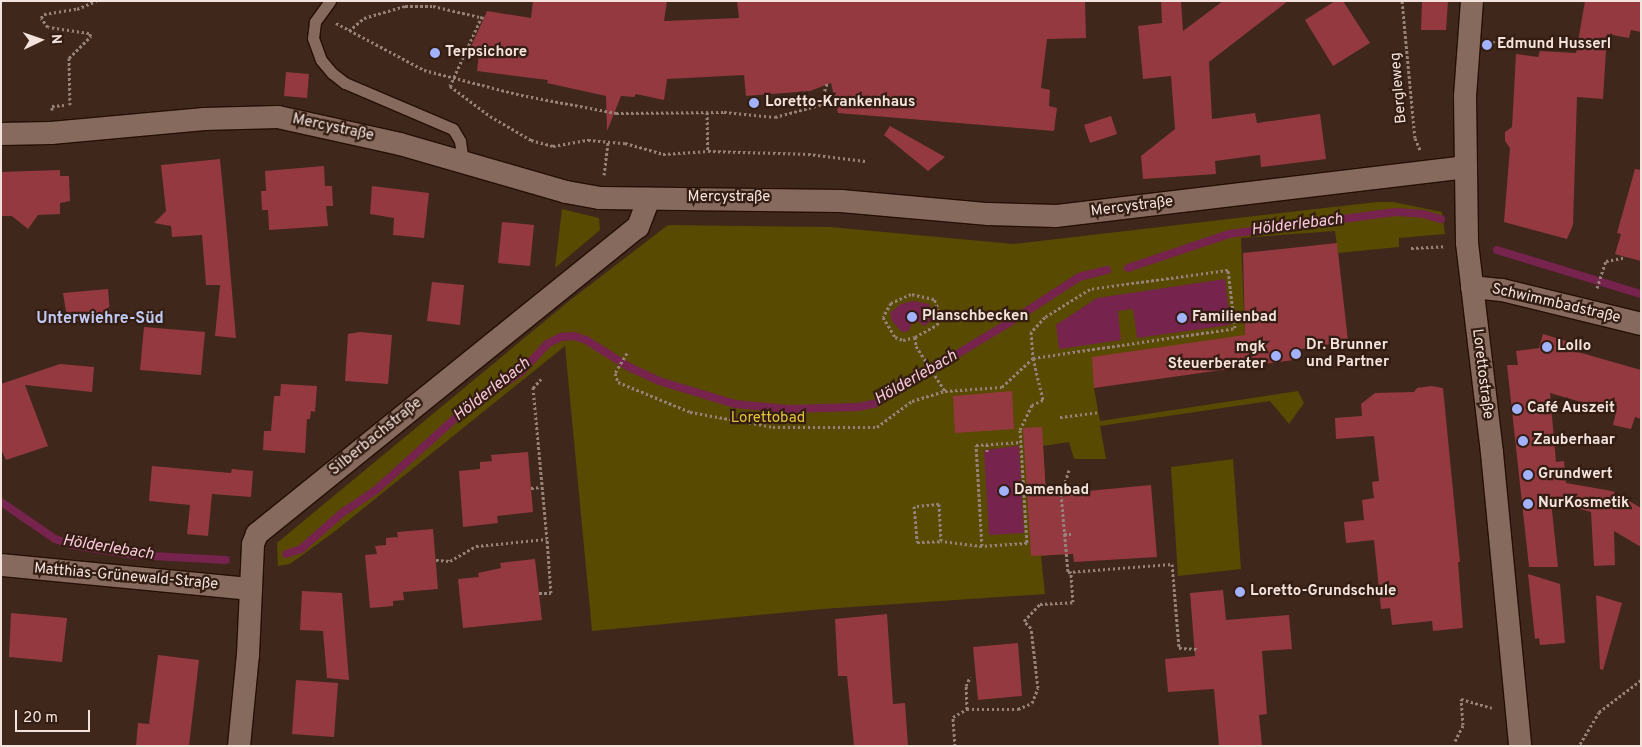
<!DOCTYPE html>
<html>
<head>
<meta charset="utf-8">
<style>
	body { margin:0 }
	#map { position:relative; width:1642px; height:747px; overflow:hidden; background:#3f271c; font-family:Overpass,sans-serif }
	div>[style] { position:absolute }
	.green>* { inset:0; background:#584a00 }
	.water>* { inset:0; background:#76234e }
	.stream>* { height:8px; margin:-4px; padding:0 4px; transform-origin:4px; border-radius:4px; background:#76234e }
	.building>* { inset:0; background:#943940 }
	.path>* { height:3px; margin-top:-1.5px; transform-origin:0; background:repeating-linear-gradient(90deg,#968279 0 2.5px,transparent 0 5px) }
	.roads { filter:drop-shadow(1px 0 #250f05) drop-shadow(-1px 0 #250f05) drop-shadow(0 1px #250f05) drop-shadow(0 -1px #250f05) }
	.service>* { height:11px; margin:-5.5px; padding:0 5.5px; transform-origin:5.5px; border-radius:5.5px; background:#876a5e }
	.minor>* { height:22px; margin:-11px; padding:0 11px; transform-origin:11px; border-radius:11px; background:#876a5e }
	.dots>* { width:14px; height:14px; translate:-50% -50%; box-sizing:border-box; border:2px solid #341d12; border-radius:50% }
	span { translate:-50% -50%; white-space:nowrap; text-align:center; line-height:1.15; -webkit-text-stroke:4.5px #341d12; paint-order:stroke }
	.poi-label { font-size:15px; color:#f4e3dc; font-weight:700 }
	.left { translate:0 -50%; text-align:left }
	.right { translate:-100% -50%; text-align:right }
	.street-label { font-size:15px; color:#f4e3dc }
	.park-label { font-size:15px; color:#e2c539 }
	.water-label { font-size:16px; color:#fbc9dd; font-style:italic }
	.neighbourhood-label { font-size:16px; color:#bfcaf4; font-weight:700 }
	.frame { position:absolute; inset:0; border:2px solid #f4e3dc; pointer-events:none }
	.north { position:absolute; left:15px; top:15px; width:50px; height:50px; -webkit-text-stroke:4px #341d12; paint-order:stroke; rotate:87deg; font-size:14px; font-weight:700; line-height:20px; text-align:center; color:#f4e3dc }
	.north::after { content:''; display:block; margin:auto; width:18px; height:22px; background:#f4e3dc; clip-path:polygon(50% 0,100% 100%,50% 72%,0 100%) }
	.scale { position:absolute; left:15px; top:710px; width:75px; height:22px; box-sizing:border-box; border:2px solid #f4e3dc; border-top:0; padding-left:6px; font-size:15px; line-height:18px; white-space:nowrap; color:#f4e3dc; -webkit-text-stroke:4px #341d12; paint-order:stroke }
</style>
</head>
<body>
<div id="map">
	<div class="green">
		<i style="clip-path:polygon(1377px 202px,1393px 202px,1442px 212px,1445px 234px,1399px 238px,1399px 247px,1338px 253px,1335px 231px,1241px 238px,1245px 335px,1094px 388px,1100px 421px,1298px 391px,1304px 403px,1289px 424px,1270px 401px,1100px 426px,1106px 459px,1074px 459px,1069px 442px,1043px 446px,1050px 555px,1041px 556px,1045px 594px,822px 609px,592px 631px,565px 346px,334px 532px,290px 564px,278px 566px,277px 543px,569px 301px,668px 225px,830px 227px,1013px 244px)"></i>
		<i style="clip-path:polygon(562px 209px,599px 218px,600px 230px,555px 268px)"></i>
		<i style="clip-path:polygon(1233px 459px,1241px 569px,1178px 576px,1171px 467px)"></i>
	</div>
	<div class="water">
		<i style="clip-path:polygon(1225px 279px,1230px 325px,1137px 338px,1133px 309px,1118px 311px,1121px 340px,1059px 349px,1056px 325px,1097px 298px)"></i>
		<i style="clip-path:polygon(913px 301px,929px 304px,934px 317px,925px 326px,913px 319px,909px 331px,902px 332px,892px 321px,890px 313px,901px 304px)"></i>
		<i style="clip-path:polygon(1019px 446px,1024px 533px,989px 535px,984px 450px)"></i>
	</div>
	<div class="stream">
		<i style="left:1497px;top:250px;width:151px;rotate:17deg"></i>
		<i style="left:1128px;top:268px;width:107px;rotate:-18.6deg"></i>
		<i style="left:1229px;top:234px;width:168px;rotate:-7.5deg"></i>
		<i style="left:1396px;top:212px;width:27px;rotate:4deg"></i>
		<i style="left:1423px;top:214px;width:19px;rotate:16deg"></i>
		<i style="left:1px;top:502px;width:65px;rotate:34.4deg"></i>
		<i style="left:55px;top:539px;width:18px;rotate:19deg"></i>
		<i style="left:72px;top:545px;width:64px;rotate:9deg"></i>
		<i style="left:135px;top:555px;width:91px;rotate:3.1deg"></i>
		<i style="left:286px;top:554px;width:16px;rotate:-18deg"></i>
		<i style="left:301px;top:549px;width:55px;rotate:-41.3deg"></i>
		<i style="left:342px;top:513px;width:41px;rotate:-34.1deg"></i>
		<i style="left:376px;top:490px;width:116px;rotate:-42.2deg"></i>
		<i style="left:462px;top:412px;width:71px;rotate:-34.1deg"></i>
		<i style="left:521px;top:372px;width:38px;rotate:-47deg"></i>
		<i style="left:547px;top:344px;width:16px;rotate:-27deg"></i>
		<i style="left:561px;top:337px;width:13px;rotate:-4deg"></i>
		<i style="left:574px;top:336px;width:13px;rotate:18deg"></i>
		<i style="left:586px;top:340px;width:51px;rotate:32.1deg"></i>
		<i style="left:629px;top:367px;width:33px;rotate:25deg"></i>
		<i style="left:659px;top:381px;width:79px;rotate:16.8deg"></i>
		<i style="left:735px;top:404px;width:52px;rotate:5.5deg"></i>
		<i style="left:787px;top:409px;width:71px;rotate:-1.6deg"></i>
		<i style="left:858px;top:407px;width:16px;rotate:-11deg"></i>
		<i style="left:874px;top:404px;width:155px;rotate:-31deg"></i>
		<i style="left:1007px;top:324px;width:86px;rotate:-33.1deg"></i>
		<i style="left:1079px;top:277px;width:29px;rotate:-14deg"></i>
	</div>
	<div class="building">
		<i style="clip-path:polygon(533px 1px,667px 1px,664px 21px,739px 18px,737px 1px,1085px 1px,1086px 38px,1047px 39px,1041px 88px,1050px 90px,1049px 106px,1057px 108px,1054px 131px,838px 113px,831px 83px,810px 91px,746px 96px,744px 75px,667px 79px,664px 100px,636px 94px,634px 97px,621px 96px,607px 131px,606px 96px,547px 83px,548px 80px,477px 71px,479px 53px,469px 51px,487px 11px,531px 18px)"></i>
		<i style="clip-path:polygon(1161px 1px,1181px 1px,1183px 31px,1223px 1px,1288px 1px,1209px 62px,1212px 119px,1255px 113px,1257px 123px,1320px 114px,1326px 159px,1261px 167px,1260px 155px,1215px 161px,1216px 174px,1143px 179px,1141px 156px,1175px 129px,1171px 76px,1143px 79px,1138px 26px,1162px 23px)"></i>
		<i style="clip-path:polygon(1335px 1px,1343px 1px,1370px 43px,1333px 66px,1305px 20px)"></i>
		<i style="clip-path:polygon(1422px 1px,1448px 1px,1446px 30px,1421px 30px)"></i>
		<i style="clip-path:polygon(1585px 1px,1641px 1px,1641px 32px,1631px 30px,1629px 38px,1607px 34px,1603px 99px,1577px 97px,1573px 225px,1567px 239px,1504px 222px,1510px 148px,1505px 141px,1505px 132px,1512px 127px,1516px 54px,1538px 57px,1540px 51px,1576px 53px)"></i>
		<i style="clip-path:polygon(286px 72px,309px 74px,307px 98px,284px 96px)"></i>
		<i style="clip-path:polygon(1111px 116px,1117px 134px,1090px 143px,1084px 125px)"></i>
		<i style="clip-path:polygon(890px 126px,945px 157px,928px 171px,884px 135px)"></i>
		<i style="clip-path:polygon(220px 159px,226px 222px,236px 338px,215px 336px,220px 285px,206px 285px,202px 235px,172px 237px,171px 226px,154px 223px,166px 211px,161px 165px)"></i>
		<i style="clip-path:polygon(324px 166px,325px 186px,332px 186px,333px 206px,326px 206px,328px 226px,269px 230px,268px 210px,262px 210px,261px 191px,266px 191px,265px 171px)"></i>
		<i style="clip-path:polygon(1635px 169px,1641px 170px,1641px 261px,1615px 254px,1621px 234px,1617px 233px)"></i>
		<i style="clip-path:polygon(60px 170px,60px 176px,69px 176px,70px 201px,60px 203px,60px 214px,38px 215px,28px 229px,12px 216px,1px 216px,1px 172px)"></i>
		<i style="clip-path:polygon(372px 186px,429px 193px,424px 238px,393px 235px,394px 218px,370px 214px)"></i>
		<i style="clip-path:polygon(502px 222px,534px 225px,530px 266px,498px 263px)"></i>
		<i style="clip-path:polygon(1337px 243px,1348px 341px,1301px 349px,1301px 359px,1094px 388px,1092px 357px,1245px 335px,1243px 253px)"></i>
		<i style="clip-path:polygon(432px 282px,464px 285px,460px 325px,427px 321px)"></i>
		<i style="clip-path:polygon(108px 289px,110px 314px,68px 323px,63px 293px)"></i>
		<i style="clip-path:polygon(144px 327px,205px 332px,201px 375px,140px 370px)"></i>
		<i style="clip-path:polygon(360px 332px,392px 335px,388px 384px,345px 381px,348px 334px)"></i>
		<i style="clip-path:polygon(1543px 334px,1573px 343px,1571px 350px,1641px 370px,1641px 419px,1635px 417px,1631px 429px,1613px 425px,1616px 412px,1550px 393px,1556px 462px,1564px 461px,1566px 483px,1612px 491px,1641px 508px,1641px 547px,1614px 531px,1615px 565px,1594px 566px,1591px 512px,1551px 501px,1558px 567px,1529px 567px,1507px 365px,1518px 365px,1516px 351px,1539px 348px)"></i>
		<i style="clip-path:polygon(60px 364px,94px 367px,92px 392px,25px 385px,48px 446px,6px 460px,1px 449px,1px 384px)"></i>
		<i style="clip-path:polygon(281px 384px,317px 386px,315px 412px,311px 411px,310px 419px,307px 419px,305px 453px,263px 450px,264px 431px,271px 431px,274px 396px,280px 396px)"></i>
		<i style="clip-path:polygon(1431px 386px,1443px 388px,1460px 562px,1458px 562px,1463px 628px,1433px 631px,1432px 621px,1392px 625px,1390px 608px,1381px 609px,1374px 540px,1346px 543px,1344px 522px,1364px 520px,1362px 500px,1374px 498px,1372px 482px,1379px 481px,1374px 436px,1336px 439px,1335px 418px,1362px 416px,1361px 404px,1375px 393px,1414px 392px,1417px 388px)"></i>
		<i style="clip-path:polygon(1012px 391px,1014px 429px,955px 433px,953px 396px)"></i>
		<i style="clip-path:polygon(1042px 427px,1046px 495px,1151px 485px,1157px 557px,1074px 562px,1073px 554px,1031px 556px,1023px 428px)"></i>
		<i style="clip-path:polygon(528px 452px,533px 512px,497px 516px,498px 523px,463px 527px,459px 471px,480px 469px,480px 462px,492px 461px,491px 455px)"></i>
		<i style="clip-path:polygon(152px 466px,231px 473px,232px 469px,253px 471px,251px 497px,212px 494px,208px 536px,187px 534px,190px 505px,149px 501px)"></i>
		<i style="clip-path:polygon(433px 529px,438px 589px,403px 592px,404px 600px,393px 601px,393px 606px,370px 608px,365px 555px,377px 554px,375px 546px,386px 545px,386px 538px,398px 537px,397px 532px)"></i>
		<i style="clip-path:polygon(535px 559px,542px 620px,463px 628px,458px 579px,479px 577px,478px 573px,501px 568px,500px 563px)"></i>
		<i style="clip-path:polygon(1528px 574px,1560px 584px,1565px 643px,1540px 645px,1539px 638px,1535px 639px)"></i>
		<i style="clip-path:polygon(1223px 590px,1226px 620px,1289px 615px,1292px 649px,1262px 651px,1267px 714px,1259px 715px,1262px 746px,1219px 746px,1214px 689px,1168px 692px,1165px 659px,1195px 656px,1190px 593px)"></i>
		<i style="clip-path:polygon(302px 591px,342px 593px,349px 680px,327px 678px,323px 631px,300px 630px)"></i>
		<i style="clip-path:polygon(1596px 595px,1622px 603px,1603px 670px,1600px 669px)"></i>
		<i style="clip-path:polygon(11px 613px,67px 618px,62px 662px,9px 657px)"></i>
		<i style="clip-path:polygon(887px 614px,893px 704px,905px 703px,908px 746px,854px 746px,847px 676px,838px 676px,835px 619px)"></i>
		<i style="clip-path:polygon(1018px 643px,1022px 696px,978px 700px,973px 647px)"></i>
		<i style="clip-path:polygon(158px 655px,199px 660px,189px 746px,136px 746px,138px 723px,149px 724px)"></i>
		<i style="clip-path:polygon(296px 680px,338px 683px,334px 737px,292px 734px)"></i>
	</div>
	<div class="path">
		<i style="left:1402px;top:1px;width:138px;rotate:84.6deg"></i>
		<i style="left:1415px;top:138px;width:13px;rotate:67deg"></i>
		<i style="left:482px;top:16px;width:77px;rotate:114.6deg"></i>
		<i style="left:450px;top:86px;width:50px;rotate:36.9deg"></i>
		<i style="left:490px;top:116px;width:48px;rotate:30.3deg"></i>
		<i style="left:531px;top:140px;width:23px;rotate:15deg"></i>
		<i style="left:553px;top:146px;width:36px;rotate:-10deg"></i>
		<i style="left:588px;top:140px;width:37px;rotate:5deg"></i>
		<i style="left:625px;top:143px;width:40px;rotate:16deg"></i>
		<i style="left:663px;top:154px;width:45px;rotate:-3.8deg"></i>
		<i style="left:708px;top:151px;width:100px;rotate:1.7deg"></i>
		<i style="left:808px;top:154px;width:58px;rotate:6.9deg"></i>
		<i style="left:336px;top:23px;width:100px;rotate:28.1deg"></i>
		<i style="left:424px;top:70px;width:100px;rotate:14.5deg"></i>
		<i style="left:521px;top:95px;width:97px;rotate:10.7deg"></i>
		<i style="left:616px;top:113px;width:108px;rotate:-0.5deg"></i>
		<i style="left:724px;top:112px;width:51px;rotate:5.6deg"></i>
		<i style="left:775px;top:117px;width:47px;rotate:-14.9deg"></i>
		<i style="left:820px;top:105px;width:23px;rotate:-72deg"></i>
		<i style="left:349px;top:31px;width:20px;rotate:-41deg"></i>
		<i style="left:364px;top:18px;width:43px;rotate:-16.3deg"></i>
		<i style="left:405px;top:6px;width:28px"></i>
		<i style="left:433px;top:6px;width:52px;rotate:13.2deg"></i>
		<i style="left:1492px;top:42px;width:25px;rotate:9deg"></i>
		<i style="left:70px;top:105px;width:47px;rotate:-91.2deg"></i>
		<i style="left:69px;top:58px;width:31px;rotate:-45deg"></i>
		<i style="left:91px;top:36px;width:4px;rotate:-124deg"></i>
		<i style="left:89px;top:33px;width:41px;rotate:-171.7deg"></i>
		<i style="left:48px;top:27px;width:11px;rotate:-128deg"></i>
		<i style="left:41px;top:18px;width:5px;rotate:-53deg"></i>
		<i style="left:44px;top:14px;width:33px;rotate:-9deg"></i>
		<i style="left:77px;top:9px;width:21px;rotate:-23deg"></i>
		<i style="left:52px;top:110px;width:4px;rotate:-90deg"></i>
		<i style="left:52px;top:106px;width:12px;rotate:-5deg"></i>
		<i style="left:707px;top:112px;width:39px;rotate:89deg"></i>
		<i style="left:604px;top:175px;width:34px;rotate:-83deg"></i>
		<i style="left:1411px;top:248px;width:33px;rotate:-3deg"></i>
		<i style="left:1597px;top:288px;width:28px;rotate:-72deg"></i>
		<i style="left:1606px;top:261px;width:20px;rotate:-11deg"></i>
		<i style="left:915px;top:337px;width:25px;rotate:-29deg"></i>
		<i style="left:937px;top:325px;width:10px;rotate:-66deg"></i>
		<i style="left:941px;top:316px;width:18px;rotate:-112deg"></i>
		<i style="left:934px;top:299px;width:24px;rotate:-168deg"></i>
		<i style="left:911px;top:294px;width:22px;rotate:156deg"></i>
		<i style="left:891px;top:303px;width:16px;rotate:120deg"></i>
		<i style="left:883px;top:317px;width:23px;rotate:59deg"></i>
		<i style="left:895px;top:337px;width:9px;rotate:21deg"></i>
		<i style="left:903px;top:340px;width:12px;rotate:-14deg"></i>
		<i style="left:915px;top:337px;width:9px;rotate:84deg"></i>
		<i style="left:916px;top:346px;width:54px;rotate:57.2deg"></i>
		<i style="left:945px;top:391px;width:57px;rotate:-4deg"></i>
		<i style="left:1002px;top:387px;width:42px;rotate:-43.1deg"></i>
		<i style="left:1033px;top:358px;width:204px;rotate:-8.4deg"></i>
		<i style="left:1235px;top:328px;width:58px;rotate:-96.9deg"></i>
		<i style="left:1228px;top:270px;width:139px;rotate:172.2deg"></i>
		<i style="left:1090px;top:289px;width:53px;rotate:148.1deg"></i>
		<i style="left:1045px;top:317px;width:21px;rotate:133deg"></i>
		<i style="left:1031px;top:332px;width:26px;rotate:86deg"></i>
		<i style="left:1033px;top:358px;width:43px;rotate:76.6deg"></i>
		<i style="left:1043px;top:400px;width:12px;rotate:156deg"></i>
		<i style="left:1032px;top:405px;width:28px;rotate:116deg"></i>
		<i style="left:1020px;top:430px;width:113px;rotate:86.5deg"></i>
		<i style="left:1027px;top:543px;width:45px;rotate:176.2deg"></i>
		<i style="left:982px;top:546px;width:41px;rotate:-173deg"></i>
		<i style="left:941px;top:541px;width:37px;rotate:-93deg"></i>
		<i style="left:939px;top:504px;width:25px;rotate:175deg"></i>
		<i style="left:914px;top:506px;width:36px;rotate:85deg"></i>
		<i style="left:917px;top:542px;width:24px;rotate:-2deg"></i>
		<i style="left:627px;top:353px;width:23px;rotate:121deg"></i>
		<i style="left:615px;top:373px;width:9px;rotate:72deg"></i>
		<i style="left:618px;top:382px;width:78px;rotate:22.6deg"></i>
		<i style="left:690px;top:412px;width:84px;rotate:10.2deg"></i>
		<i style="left:773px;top:427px;width:104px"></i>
		<i style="left:877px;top:427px;width:44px;rotate:-36.6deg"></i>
		<i style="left:912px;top:401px;width:34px;rotate:-17deg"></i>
		<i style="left:1060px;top:417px;width:38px;rotate:-7deg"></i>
		<i style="left:987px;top:444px;width:9px;rotate:90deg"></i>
		<i style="left:1069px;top:470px;width:25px;rotate:108deg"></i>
		<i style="left:1061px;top:494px;width:78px;rotate:84.9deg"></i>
		<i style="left:1068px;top:572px;width:104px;rotate:-4.4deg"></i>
		<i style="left:1172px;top:564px;width:84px;rotate:85.2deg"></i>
		<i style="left:1179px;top:648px;width:19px;rotate:3deg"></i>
		<i style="left:531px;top:488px;width:10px;rotate:-6deg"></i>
		<i style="left:1064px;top:534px;width:7px"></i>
		<i style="left:982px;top:546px;width:101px;rotate:-93.4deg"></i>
		<i style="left:976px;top:445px;width:44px;rotate:-3.9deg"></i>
		<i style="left:436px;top:560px;width:14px;rotate:4deg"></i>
		<i style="left:450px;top:561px;width:30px;rotate:-30deg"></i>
		<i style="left:476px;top:546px;width:71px;rotate:-5.6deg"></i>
		<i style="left:547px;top:539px;width:152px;rotate:-95.3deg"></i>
		<i style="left:533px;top:388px;width:12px;rotate:-48deg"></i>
		<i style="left:539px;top:593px;width:12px"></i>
		<i style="left:551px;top:593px;width:54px;rotate:-94.2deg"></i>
		<i style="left:967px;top:709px;width:51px"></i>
		<i style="left:1018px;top:709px;width:15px;rotate:-23deg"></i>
		<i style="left:1032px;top:703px;width:16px;rotate:-68deg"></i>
		<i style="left:1038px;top:688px;width:60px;rotate:-96.7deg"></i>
		<i style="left:1031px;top:628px;width:10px;rotate:-135deg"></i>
		<i style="left:1024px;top:621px;width:23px;rotate:-47deg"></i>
		<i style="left:1040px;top:604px;width:33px;rotate:-3deg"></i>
		<i style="left:1073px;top:602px;width:31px;rotate:-94deg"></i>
		<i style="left:1455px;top:741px;width:18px;rotate:-63deg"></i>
		<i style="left:1463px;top:725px;width:26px;rotate:-94deg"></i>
		<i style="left:1461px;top:699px;width:32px;rotate:16deg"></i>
		<i style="left:1580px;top:744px;width:37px;rotate:-59deg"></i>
		<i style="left:1599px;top:712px;width:53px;rotate:-37.3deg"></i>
		<i style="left:955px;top:746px;width:29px;rotate:-94deg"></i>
		<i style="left:953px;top:717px;width:16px;rotate:-30deg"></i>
		<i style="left:967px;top:709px;width:23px;rotate:-92deg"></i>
		<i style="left:966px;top:686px;width:10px;rotate:-66deg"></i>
	</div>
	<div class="roads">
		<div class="service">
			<i style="left:330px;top:1px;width:26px;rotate:126deg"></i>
			<i style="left:315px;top:22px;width:16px;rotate:97deg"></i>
			<i style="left:313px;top:38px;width:23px;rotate:70deg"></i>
			<i style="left:321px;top:60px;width:17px;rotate:50deg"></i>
			<i style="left:332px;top:73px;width:16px;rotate:38deg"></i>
			<i style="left:345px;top:83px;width:117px;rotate:23.1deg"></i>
			<i style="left:453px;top:129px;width:14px;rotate:60deg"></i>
			<i style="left:460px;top:141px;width:21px;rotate:82deg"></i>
		</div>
		<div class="minor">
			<i style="left:1472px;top:1px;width:96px;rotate:94.2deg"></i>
			<i style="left:1465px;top:97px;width:146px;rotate:89.2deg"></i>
			<i style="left:1467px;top:243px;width:211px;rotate:83.2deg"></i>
			<i style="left:1492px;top:453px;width:294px;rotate:84.5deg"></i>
			<i style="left:1px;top:134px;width:50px;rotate:-1.1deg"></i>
			<i style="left:51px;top:133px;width:154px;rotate:-5.2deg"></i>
			<i style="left:204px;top:119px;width:74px;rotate:-1.5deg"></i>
			<i style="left:278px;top:117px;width:125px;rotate:12.5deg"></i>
			<i style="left:400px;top:144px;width:173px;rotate:16.1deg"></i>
			<i style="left:566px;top:192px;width:35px;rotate:10deg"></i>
			<i style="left:600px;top:198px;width:241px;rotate:0.7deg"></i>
			<i style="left:841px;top:201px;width:148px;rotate:5.1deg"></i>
			<i style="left:988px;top:214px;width:68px;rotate:1.7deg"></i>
			<i style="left:1056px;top:216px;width:411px;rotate:-6.8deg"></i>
			<i style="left:1472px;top:287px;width:30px;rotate:6deg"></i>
			<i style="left:1502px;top:290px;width:143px;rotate:13.7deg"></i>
			<i style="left:1px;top:565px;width:251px;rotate:5.5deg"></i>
			<i style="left:239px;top:746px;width:91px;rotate:-84.4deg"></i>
			<i style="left:248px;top:655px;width:111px;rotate:-87.4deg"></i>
			<i style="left:253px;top:544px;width:11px;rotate:-68deg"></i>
			<i style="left:257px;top:534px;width:489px;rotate:-38.9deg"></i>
			<i style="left:638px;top:227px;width:30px;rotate:-69deg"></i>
		</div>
	</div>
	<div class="dots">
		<i style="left:1487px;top:45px;background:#a2b2fd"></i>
		<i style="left:435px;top:53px;background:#a2b2fd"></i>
		<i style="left:754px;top:103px;background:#a2b2fd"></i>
		<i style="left:912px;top:317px;background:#a2b2fd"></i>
		<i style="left:1182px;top:318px;background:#a2b2fd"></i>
		<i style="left:1547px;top:347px;background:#a2b2fd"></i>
		<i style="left:1296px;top:354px;background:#a2b2fd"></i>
		<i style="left:1276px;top:356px;background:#a2b2fd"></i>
		<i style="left:1517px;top:409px;background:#a2b2fd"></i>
		<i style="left:1523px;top:441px;background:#a2b2fd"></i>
		<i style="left:1528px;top:475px;background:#a2b2fd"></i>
		<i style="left:1004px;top:491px;background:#a2b2fd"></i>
		<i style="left:1528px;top:504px;background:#a2b2fd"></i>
		<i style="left:1240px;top:592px;background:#a2b2fd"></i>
	</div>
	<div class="poi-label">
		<span class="left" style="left:1497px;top:45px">Edmund Husserl</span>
		<span class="left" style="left:445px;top:53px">Terpsichore</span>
		<span class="left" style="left:765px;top:103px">Loretto-Krankenhaus</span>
		<span class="left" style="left:922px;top:317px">Planschbecken</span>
		<span class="left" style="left:1192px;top:318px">Familienbad</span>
		<span class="left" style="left:1306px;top:354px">Dr. Brunner<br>und Partner</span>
		<span class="right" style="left:1266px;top:356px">mgk<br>Steuerberater</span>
		<span class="left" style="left:1557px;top:347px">Lollo</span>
		<span class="left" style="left:1527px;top:409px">Café Auszeit</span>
		<span class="left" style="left:1533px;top:441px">Zauberhaar</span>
		<span class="left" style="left:1538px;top:475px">Grundwert</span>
		<span class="left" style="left:1014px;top:491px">Damenbad</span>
		<span class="left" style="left:1538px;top:504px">NurKosmetik</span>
		<span class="left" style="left:1250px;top:592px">Loretto-Grundschule</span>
	</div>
	<div class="street-label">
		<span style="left:1399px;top:88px;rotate:-95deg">Bergleweg</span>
		<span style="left:333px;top:128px;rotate:12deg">Mercystraße</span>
		<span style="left:729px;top:198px">Mercystraße</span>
		<span style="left:1132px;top:207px;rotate:-7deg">Mercystraße</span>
		<span style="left:1556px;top:304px;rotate:13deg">Schwimmbadstraße</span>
		<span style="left:1482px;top:374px;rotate:83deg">Lorettostraße</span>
		<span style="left:376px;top:437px;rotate:-39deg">Silberbachstraße</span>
		<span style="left:126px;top:577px;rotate:5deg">Matthias-Grünewald-Straße</span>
	</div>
	<div class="park-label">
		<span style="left:768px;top:419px">Lorettobad</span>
	</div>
	<div class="water-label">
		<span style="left:1297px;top:225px;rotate:-7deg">Hölderlebach</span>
		<span style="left:916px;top:378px;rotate:-30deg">Hölderlebach</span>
		<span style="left:492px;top:390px;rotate:-38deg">Hölderlebach</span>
		<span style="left:108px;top:548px;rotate:9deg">Hölderlebach</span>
	</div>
	<div class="neighbourhood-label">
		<span style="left:100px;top:319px">Unterwiehre-Süd</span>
	</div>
	<div class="frame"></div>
	<div class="north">N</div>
	<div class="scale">20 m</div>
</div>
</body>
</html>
